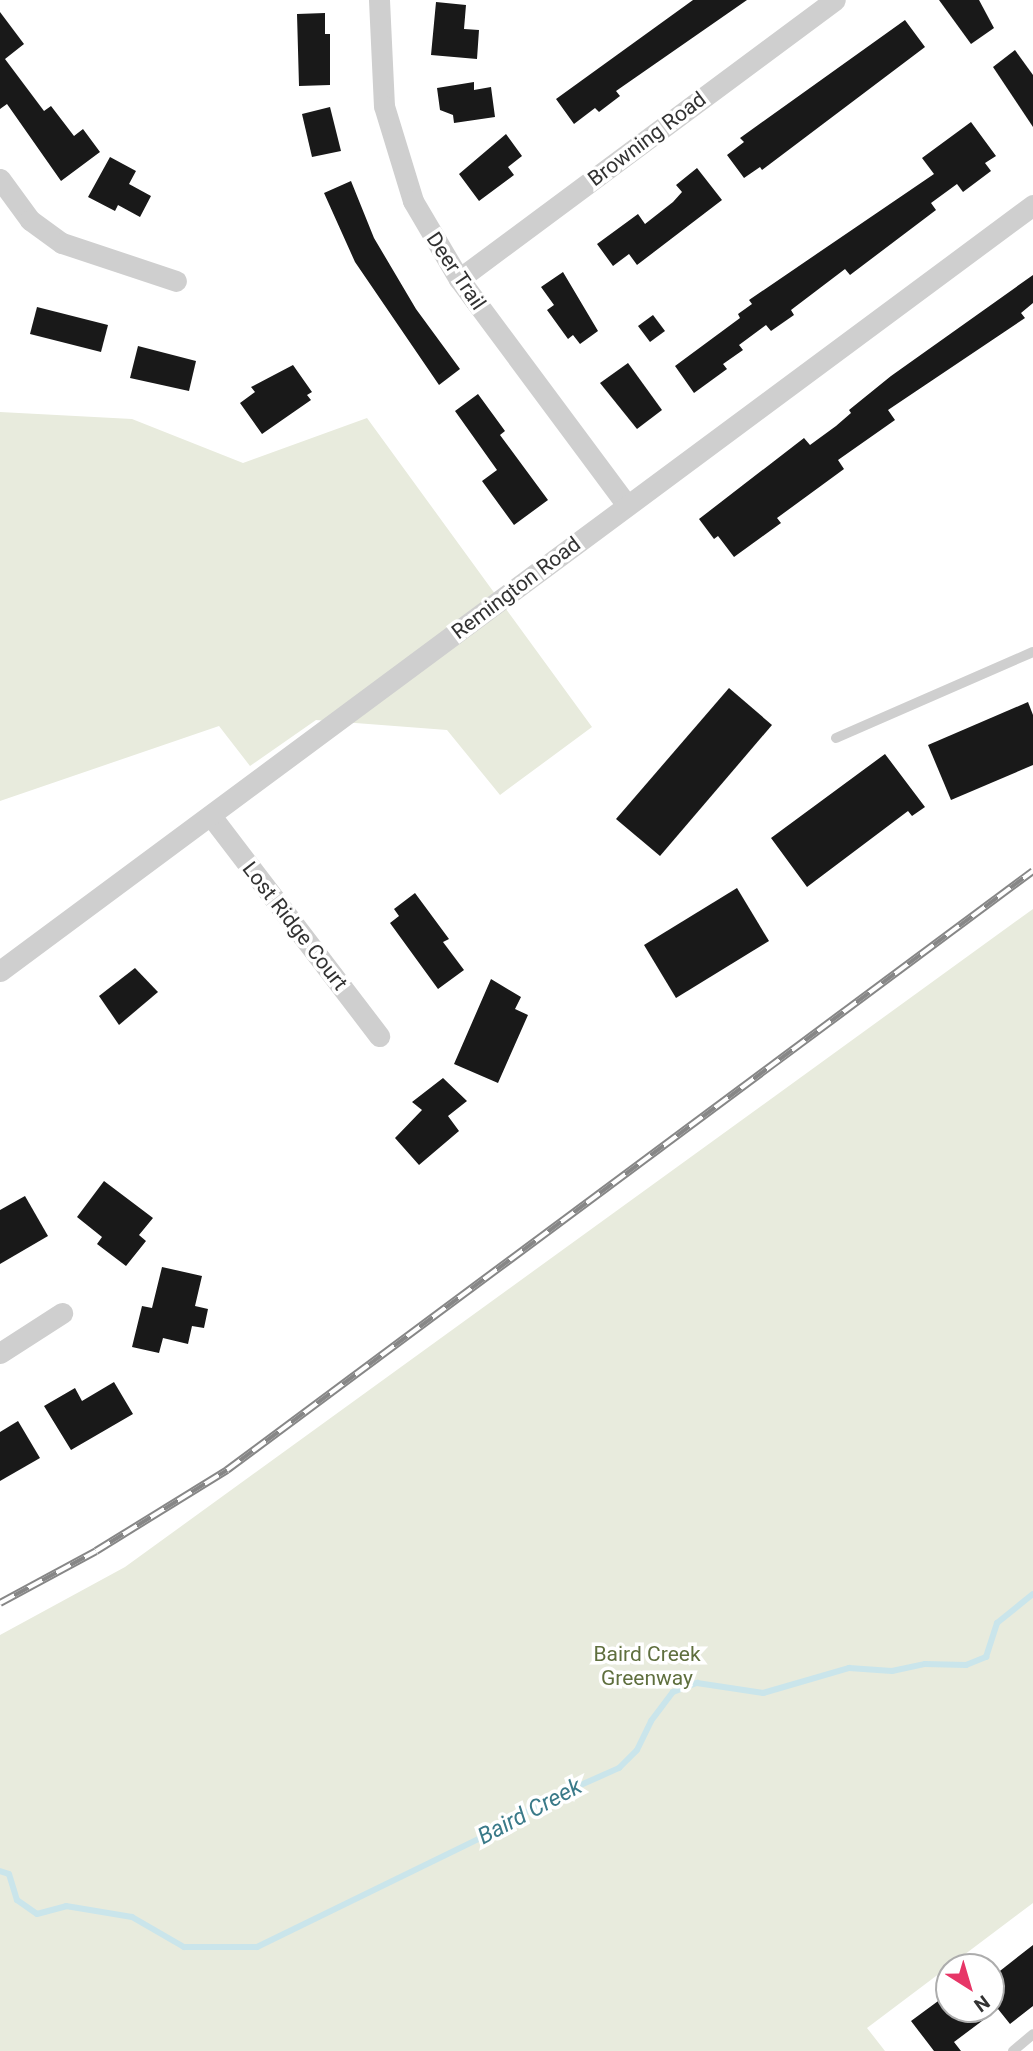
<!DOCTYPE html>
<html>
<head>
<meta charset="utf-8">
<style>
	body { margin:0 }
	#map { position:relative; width:1033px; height:2051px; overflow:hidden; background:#fff; font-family:Roboto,sans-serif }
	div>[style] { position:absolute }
	.green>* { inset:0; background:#e8ebdd }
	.stream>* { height:6px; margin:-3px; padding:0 3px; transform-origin:3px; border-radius:3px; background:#cae5eb }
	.building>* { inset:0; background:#191919 }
	.service>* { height:10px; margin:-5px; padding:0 5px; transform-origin:5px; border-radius:5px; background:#cfcfcf }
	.minor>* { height:21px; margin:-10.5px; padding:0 10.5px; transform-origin:10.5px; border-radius:10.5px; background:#cfcfcf }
	.rail>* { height:8px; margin-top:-4px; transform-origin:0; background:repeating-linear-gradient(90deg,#fff 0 16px,#878787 0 32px); box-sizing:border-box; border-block:2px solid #878787 }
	span { translate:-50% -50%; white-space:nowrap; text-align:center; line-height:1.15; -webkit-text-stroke:7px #fff; paint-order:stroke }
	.street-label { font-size:21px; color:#323232 }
	.park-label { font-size:21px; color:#5f6f3e }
	.water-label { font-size:23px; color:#3a7a89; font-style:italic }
	.north { position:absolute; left:935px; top:1953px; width:70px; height:70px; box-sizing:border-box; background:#fff; border:2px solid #adadad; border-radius:50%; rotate:143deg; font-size:19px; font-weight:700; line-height:28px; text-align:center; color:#323232 }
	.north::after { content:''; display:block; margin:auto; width:24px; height:32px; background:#e73667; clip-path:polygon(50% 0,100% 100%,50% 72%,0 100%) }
</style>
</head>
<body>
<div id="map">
	<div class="green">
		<i style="clip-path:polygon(0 412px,132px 419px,243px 463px,367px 418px,592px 727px,500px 795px,447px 730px,316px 720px,250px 766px,219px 726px,0 801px)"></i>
		<i style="clip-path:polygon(1033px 909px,1033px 1903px,867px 2028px,885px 2051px,0 2051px,0 1635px,125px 1567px)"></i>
	</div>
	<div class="stream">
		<i style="left:0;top:1871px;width:9px;rotate:18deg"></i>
		<i style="left:9px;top:1874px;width:27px;rotate:73deg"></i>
		<i style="left:17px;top:1900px;width:24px;rotate:35deg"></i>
		<i style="left:37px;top:1914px;width:30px;rotate:-15deg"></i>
		<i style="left:66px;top:1906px;width:67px;rotate:9.5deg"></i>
		<i style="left:132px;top:1917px;width:60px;rotate:30deg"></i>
		<i style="left:184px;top:1947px;width:73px"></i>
		<i style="left:257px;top:1947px;width:258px;rotate:-26deg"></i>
		<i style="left:489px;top:1834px;width:67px;rotate:-30.4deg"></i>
		<i style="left:547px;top:1800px;width:79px;rotate:-24deg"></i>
		<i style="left:619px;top:1768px;width:25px;rotate:-45deg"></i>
		<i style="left:637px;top:1750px;width:32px;rotate:-64deg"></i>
		<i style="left:651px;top:1721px;width:36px;rotate:-53deg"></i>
		<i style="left:673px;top:1692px;width:26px;rotate:-21deg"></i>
		<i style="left:697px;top:1683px;width:67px;rotate:8.6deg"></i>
		<i style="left:763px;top:1693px;width:90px;rotate:-16.2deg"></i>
		<i style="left:849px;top:1668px;width:43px;rotate:4deg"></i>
		<i style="left:892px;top:1671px;width:34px;rotate:-12deg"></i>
		<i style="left:925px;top:1664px;width:41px;rotate:1.4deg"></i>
		<i style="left:966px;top:1665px;width:22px;rotate:-22deg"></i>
		<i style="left:986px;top:1657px;width:36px;rotate:-72deg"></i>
		<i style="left:997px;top:1623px;width:46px;rotate:-38.9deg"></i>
	</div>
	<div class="building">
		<i style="clip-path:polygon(693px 0,747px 0,616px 91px,620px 96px,599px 112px,595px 108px,574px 124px,556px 99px)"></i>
		<i style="clip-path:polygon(939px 0,979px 0,994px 28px,971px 44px)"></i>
		<i style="clip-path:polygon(436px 2px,466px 5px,464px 29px,479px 30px,477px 59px,431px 55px)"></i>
		<i style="clip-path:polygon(0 12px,24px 44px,5px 59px,44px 111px,51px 106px,74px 136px,83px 129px,100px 152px,61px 181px,7px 104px,0 109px)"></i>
		<i style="clip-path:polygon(325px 13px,325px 34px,330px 34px,330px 85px,299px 86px,297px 14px)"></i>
		<i style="clip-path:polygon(905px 20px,925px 47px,762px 170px,760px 167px,744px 178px,727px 155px,744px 142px,740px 138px)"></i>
		<i style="clip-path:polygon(1015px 50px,1033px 75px,1033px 127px,993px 67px)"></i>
		<i style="clip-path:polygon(474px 82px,474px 90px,491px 87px,495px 117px,454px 123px,453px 115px,440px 110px,437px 88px)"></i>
		<i style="clip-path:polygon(330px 107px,341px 151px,312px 157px,302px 114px)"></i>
		<i style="clip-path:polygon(971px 122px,996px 156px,985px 163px,991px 171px,963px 192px,957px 184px,931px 203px,936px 210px,850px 275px,845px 269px,791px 310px,794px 315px,771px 331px,766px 325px,739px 345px,743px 350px,723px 364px,727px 369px,694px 393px,675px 366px,740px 318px,738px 314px,752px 304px,749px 300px,934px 174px,922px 158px)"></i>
		<i style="clip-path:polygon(506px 134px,522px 156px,508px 167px,514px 175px,479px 201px,459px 174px)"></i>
		<i style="clip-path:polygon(110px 157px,136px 171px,129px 184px,151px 196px,140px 217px,118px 205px,115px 211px,88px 197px)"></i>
		<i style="clip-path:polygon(697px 168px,722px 200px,637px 265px,629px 254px,613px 266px,597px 244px,638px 214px,645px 224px,673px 202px,682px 192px,676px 185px)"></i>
		<i style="clip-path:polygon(351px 181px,374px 238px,416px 309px,460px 369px,439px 385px,355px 262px,324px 193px)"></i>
		<i style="clip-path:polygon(563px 272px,598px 331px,580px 344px,573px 335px,568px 339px,547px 310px,554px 305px,541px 287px)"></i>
		<i style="clip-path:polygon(1033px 275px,1033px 303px,1021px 313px,1025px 318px,888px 410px,895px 420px,838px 460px,844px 469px,777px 518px,781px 523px,734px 557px,718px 536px,714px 539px,699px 519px,804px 438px,810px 445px,836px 426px,851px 413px,849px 410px,891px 376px)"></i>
		<i style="clip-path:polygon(37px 307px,108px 325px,101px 352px,30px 334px)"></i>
		<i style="clip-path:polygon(653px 315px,665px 331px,650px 342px,638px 326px)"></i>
		<i style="clip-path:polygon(138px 346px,196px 361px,189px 391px,130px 378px)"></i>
		<i style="clip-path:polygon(628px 363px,662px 410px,637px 429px,600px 383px)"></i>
		<i style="clip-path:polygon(293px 365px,312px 392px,307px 395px,311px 400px,262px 434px,240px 403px,255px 392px,251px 387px)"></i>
		<i style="clip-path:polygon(478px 394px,505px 431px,500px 435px,548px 500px,514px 525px,482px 481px,497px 470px,455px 411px)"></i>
		<i style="clip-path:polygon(729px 688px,772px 725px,660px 856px,616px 819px)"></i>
		<i style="clip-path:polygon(1028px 702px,1033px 715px,1033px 765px,951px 800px,928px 745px)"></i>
		<i style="clip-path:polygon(885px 754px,925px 807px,912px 816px,908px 811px,807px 887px,771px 838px)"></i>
		<i style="clip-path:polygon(737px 888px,769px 941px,676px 998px,644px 945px)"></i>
		<i style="clip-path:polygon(415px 893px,449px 939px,443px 942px,464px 970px,438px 989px,390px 923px,399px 916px,394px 909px)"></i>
		<i style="clip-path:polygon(135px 968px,158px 992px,119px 1025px,99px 996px)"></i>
		<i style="clip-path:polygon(491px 979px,521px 997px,515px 1009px,528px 1015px,498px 1083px,454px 1064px)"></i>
		<i style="clip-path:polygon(443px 1078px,467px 1101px,448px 1116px,459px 1131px,419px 1165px,395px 1138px,422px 1110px,412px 1102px)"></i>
		<i style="clip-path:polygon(104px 1181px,153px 1218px,139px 1235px,146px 1241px,126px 1266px,97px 1244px,102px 1237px,77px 1217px)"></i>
		<i style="clip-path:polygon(25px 1196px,48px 1236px,0 1264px,0 1210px)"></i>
		<i style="clip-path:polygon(162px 1267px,202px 1276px,195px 1306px,208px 1309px,204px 1328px,192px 1326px,188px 1344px,163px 1338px,159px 1353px,132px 1347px,142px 1306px,152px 1308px)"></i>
		<i style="clip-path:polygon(114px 1382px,133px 1414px,71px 1450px,44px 1406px,75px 1388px,82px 1401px)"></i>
		<i style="clip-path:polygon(18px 1421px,40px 1458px,0 1481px,0 1432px)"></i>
		<i style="clip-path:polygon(1033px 1945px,1033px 2006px,1010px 2024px,998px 2009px,954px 2042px,961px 2051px,934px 2051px,911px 2021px,949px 1993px,949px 2009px,991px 2009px,991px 1978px)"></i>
	</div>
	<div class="service">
		<i style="left:836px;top:738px;width:215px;rotate:-23.6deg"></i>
		<i style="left:1013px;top:2051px;width:26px;rotate:-40deg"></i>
	</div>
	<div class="minor">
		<i style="left:379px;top:0;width:106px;rotate:87.3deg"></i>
		<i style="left:384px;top:106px;width:99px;rotate:73deg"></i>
		<i style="left:413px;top:201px;width:91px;rotate:59.5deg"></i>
		<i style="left:459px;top:279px;width:280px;rotate:53.4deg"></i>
		<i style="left:0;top:179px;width:51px;rotate:53.8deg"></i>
		<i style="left:30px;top:220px;width:39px;rotate:36deg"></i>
		<i style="left:62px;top:243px;width:120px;rotate:18.4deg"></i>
		<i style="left:459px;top:279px;width:468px;rotate:-36.6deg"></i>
		<i style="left:211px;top:816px;width:277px;rotate:52.6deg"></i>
		<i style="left:0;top:971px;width:1286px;rotate:-36.56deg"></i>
		<i style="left:0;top:1353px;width:74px;rotate:-32.8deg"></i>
	</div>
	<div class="rail">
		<i style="left:0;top:1603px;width:109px;rotate:-28.4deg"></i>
		<i style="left:96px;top:1551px;width:154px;rotate:-31.7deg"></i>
		<i style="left:227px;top:1470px;width:1004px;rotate:-36.62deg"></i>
	</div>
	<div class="street-label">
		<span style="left:647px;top:139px;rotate:-37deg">Browning Road</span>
		<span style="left:456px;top:271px;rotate:56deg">Deer Trail</span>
		<span style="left:516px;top:588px;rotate:-37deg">Remington Road</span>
		<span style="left:295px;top:926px;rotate:52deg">Lost Ridge Court</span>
	</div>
	<div class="park-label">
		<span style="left:647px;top:1666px">Baird Creek<br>Greenway</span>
	</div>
	<div class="water-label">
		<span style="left:530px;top:1812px;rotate:-28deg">Baird Creek</span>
	</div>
	<div class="north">N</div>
</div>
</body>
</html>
